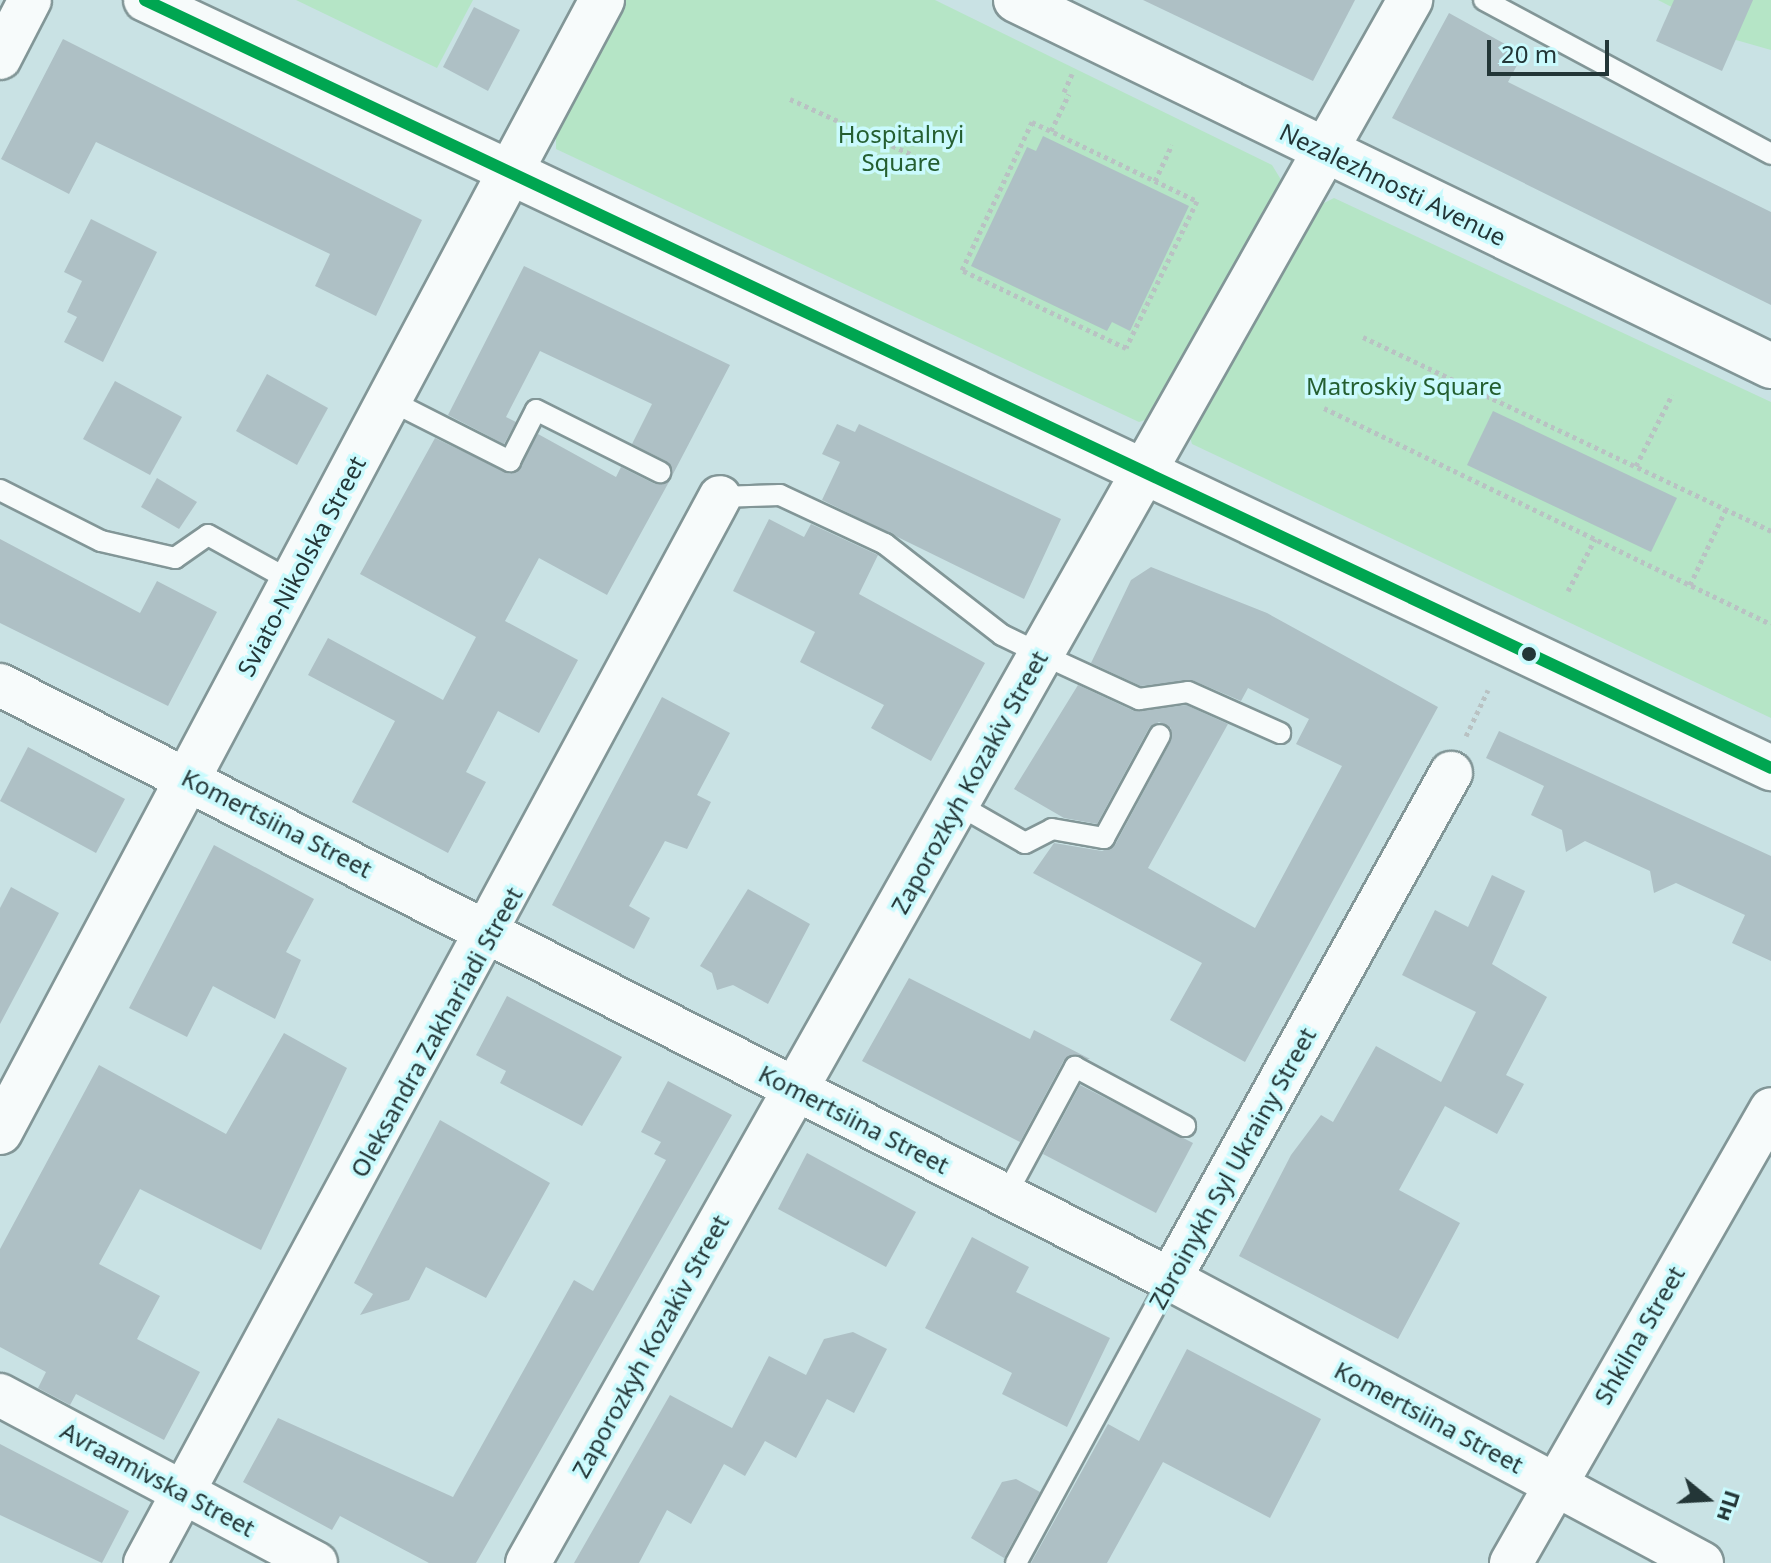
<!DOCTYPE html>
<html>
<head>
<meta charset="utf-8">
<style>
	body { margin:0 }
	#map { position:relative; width:1771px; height:1563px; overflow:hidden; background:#c9e2e4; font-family:"Noto Sans",sans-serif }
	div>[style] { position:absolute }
	.green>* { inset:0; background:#b5e5c6 }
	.building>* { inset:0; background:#aec0c5 }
	.path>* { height:5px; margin-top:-2.5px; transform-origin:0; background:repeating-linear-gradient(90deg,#b9c2c3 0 4px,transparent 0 8px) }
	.roads { filter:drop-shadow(2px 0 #829697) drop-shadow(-2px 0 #829697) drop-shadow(0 2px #829697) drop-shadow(0 -2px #829697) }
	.service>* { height:20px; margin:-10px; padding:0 10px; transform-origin:10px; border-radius:10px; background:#f7fbfb }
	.minor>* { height:42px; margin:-21px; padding:0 21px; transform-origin:21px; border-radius:21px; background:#f7fbfb }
	.secondary>* { height:44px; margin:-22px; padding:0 22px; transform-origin:22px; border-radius:22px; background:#f7fbfb }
	.primary>* { height:44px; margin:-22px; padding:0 22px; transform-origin:22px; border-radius:22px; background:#f7fbfb }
	.bus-1>* { height:12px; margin:-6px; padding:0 6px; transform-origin:6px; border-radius:6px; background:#00a651 }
	.dots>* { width:22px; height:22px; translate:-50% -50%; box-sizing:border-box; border:4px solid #cafafd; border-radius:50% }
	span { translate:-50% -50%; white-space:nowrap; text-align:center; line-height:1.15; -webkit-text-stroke:7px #cafafd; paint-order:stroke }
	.park-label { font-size:24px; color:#245e30 }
	.street-label { font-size:24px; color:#233637 }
	.north { position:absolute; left:1667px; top:1459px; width:80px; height:80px; -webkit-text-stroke:6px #cafafd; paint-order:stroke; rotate:108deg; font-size:22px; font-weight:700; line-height:32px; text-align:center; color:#233637 }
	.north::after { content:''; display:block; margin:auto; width:28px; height:36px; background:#233637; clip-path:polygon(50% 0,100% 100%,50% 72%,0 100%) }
	.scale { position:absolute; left:1487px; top:40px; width:122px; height:36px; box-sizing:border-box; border:4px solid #233637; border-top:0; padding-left:10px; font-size:24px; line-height:28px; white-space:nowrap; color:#233637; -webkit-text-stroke:6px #cafafd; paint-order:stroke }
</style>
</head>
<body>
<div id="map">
	<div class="green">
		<i style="clip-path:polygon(296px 0,473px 0,437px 68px)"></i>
		<i style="clip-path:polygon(626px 0,935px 0,1272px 165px,1283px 183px,1154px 417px,1139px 422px,556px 149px,556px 130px)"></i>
		<i style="clip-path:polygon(1658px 0,1771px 0,1771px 50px,1736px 40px)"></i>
		<i style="clip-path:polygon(1334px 198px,1771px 402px,1771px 718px,1192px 444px,1189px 434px,1318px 206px)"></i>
	</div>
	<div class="building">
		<i style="clip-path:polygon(1143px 0,1355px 0,1313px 81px)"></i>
		<i style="clip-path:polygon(1674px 0,1753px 0,1722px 71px,1656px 41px)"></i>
		<i style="clip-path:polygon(474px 7px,520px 30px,488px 91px,443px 67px)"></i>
		<i style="clip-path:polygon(1449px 13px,1523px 54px,1508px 82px,1771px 212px,1771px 305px,1392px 118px)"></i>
		<i style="clip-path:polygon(63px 39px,422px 220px,376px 316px,315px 286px,330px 254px,96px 142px,69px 194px,1px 159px)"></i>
		<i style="clip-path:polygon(1043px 136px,1189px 206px,1130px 331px,1112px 322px,1107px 331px,971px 266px,1027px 147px,1036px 151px)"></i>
		<i style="clip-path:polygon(91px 219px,157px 252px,103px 362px,64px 342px,77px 317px,67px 312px,82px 281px,64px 272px)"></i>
		<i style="clip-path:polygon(524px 266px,730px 365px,672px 476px,666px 461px,632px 444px,652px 404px,540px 351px,506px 417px,516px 422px,504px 444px,448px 415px)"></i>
		<i style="clip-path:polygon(267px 374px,328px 408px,297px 465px,236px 431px)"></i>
		<i style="clip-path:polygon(115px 381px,182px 417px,150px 475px,83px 439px)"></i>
		<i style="clip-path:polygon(1493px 411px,1677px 498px,1651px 552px,1467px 465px)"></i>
		<i style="clip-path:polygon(837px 424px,855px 432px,859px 424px,1061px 519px,1024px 599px,822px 500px,840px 462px,822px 454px)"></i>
		<i style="clip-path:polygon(538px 434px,616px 477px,621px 467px,655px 484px,670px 480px,607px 595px,539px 558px,505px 621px,578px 660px,539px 733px,498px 711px,466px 772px,486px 782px,448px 853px,352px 802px,395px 721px,308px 675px,328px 638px,443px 700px,476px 637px,360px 574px,435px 438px,510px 474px)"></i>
		<i style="clip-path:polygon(157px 478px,197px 502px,179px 529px,141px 507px)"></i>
		<i style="clip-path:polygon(769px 519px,804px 537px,811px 524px,878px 555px,859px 594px,985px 663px,931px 761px,871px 728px,884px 705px,800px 662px,815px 632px,733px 591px)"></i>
		<i style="clip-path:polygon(0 539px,140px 613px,157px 581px,217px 612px,168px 706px,0 623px)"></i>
		<i style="clip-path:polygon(1151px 567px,1267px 613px,1438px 707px,1245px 1062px,1170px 1020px,1202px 963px,1033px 873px,1054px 843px,1102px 851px,1115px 845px,1171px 741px,1171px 728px,1159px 722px,1149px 728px,1097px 824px,1064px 818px,1014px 789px,1078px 685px,1134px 711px,1186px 705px,1228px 724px,1148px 868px,1255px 928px,1342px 766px,1296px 744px,1309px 719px,1248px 688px,1241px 701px,1192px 680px,1141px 686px,1091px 663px,1131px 580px)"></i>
		<i style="clip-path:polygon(662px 697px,730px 733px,697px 795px,711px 802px,687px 849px,665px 841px,629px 906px,650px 918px,634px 949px,552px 905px)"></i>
		<i style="clip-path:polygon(1499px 731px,1771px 856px,1771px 961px,1732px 943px,1745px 915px,1676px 883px,1654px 893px,1650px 871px,1585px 841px,1566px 852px,1562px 830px,1531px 815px,1544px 786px,1486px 758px)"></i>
		<i style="clip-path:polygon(28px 747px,125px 799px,96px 853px,0 801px)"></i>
		<i style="clip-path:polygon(214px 845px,314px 899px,286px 952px,301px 960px,275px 1019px,213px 986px,187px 1037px,129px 1008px)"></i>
		<i style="clip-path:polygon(1492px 875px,1525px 891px,1492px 964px,1547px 997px,1506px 1075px,1524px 1084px,1497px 1134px,1445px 1106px,1399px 1190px,1460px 1223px,1398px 1339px,1239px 1256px,1291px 1155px,1321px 1115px,1333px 1122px,1376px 1046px,1441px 1082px,1476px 1012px,1402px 975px,1435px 910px,1468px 927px)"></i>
		<i style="clip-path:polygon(11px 887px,59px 913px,0 1024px,0 908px)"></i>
		<i style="clip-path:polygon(748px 889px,810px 924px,768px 1004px,733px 985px,717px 990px,712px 973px,700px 966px)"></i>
		<i style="clip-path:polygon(909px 978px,1030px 1039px,1034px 1030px,1090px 1059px,1064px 1060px,1020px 1142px,862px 1061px)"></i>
		<i style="clip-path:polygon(507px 996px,622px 1057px,582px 1126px,500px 1083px,506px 1071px,476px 1055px)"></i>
		<i style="clip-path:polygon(284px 1033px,347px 1068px,261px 1250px,140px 1189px,99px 1264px,160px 1296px,137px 1339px,200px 1372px,164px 1440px,76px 1394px,70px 1405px,38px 1388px,46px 1372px,0 1347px,0 1249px,99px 1065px,226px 1134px)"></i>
		<i style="clip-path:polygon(668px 1081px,732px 1115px,476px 1563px,429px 1563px,340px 1516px,332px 1530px,243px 1482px,278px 1418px,453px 1497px,574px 1280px,593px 1291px,666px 1160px,654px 1154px,661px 1142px,641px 1132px)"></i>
		<i style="clip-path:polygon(1080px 1085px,1193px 1143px,1156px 1213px,1043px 1154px)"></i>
		<i style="clip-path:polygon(440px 1120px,550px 1183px,486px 1298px,426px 1267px,409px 1300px,360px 1315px,373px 1294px,354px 1283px)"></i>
		<i style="clip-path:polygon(807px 1153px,916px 1212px,886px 1267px,778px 1209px)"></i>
		<i style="clip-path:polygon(972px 1237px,1029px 1267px,1016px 1292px,1110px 1338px,1067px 1427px,1002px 1394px,1012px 1373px,925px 1328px)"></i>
		<i style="clip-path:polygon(853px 1332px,887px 1349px,854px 1413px,827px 1399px,796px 1458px,765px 1441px,745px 1476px,724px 1464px,691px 1524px,667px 1510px,639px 1563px,574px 1563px,670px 1395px,732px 1428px,769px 1356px,806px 1375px,824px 1339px)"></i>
		<i style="clip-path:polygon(1187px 1349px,1321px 1419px,1270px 1518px,1163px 1462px,1107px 1563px,1031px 1563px,1108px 1424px,1139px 1441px)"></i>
		<i style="clip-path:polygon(0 1444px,129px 1511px,102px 1563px,0 1515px)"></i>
		<i style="clip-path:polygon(1016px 1479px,1040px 1492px,1004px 1558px,971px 1538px,1002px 1482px)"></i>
	</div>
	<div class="path">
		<i style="left:1064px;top:92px;width:20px;rotate:-66deg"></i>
		<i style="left:790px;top:99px;width:135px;rotate:24.5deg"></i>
		<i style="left:1032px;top:122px;width:183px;rotate:25.6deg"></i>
		<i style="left:1197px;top:201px;width:163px;rotate:115.8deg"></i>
		<i style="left:1126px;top:348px;width:182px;rotate:-154.6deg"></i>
		<i style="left:962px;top:270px;width:164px;rotate:-64.7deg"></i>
		<i style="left:1051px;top:131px;width:41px;rotate:-64.1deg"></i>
		<i style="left:1155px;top:181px;width:40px;rotate:-65deg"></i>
		<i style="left:1363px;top:337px;width:452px;rotate:25.4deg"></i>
		<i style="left:1324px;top:408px;width:496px;rotate:25.8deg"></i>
		<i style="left:1636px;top:466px;width:80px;rotate:-63.1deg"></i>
		<i style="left:1690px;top:585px;width:84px;rotate:-64.7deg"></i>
		<i style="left:1568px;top:591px;width:59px;rotate:-62.6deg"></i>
		<i style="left:1466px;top:736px;width:51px;rotate:-64.4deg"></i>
	</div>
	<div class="roads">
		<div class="service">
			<i style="left:1484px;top:0;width:326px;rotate:28.2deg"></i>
			<i style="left:389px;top:400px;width:136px;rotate:26.8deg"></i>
			<i style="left:510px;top:461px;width:57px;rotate:-63deg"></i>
			<i style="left:536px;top:410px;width:139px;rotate:26.6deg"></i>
			<i style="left:0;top:490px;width:113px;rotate:26.8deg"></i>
			<i style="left:101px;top:541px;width:76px;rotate:12.9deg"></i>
			<i style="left:175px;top:558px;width:40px;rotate:-34.9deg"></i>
			<i style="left:208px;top:535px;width:97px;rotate:28.9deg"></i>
			<i style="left:720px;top:497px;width:60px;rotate:-1.9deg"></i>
			<i style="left:780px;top:495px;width:116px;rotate:25deg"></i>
			<i style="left:885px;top:544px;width:148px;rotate:37.9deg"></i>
			<i style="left:1002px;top:635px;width:43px;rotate:26deg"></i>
			<i style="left:1041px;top:654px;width:108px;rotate:24.7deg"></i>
			<i style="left:1139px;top:699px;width:49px;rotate:-8.1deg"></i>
			<i style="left:1188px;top:692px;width:101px;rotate:24deg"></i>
			<i style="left:957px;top:804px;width:78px;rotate:29.8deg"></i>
			<i style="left:1025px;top:843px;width:30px;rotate:-27deg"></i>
			<i style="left:1052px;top:829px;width:53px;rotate:9.8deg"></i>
			<i style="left:1104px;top:838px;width:117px;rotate:-61.5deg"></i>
			<i style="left:1005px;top:1197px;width:148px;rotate:-61.7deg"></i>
			<i style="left:1075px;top:1067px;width:125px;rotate:28.2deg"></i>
			<i style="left:1016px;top:1563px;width:323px;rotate:-61.5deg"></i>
		</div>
		<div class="minor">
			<i style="left:145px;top:0;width:403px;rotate:25.2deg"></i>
			<i style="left:0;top:58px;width:65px;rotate:-62.7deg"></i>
			<i style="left:0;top:685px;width:1312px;rotate:26.92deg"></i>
			<i style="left:1170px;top:1279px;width:603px;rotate:28.09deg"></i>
			<i style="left:1170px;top:1279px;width:579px;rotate:-60.96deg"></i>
			<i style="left:0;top:1395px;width:358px;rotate:28deg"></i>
			<i style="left:145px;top:1563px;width:1211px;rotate:-61.66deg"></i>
			<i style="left:1511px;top:1563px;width:523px;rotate:-60.2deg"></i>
		</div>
		<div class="secondary">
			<i style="left:0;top:1132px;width:1087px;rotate:-62.02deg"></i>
			<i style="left:528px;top:1563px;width:1795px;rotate:-60.56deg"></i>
		</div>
		<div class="primary">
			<i style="left:602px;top:0;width:195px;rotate:118.1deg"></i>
			<i style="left:510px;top:172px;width:1395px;rotate:25.3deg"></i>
			<i style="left:1016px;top:0;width:839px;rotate:25.86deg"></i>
		</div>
	</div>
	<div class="bus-1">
		<i style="left:145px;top:0;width:1798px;rotate:25.28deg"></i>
	</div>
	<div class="dots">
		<i style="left:1529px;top:654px;background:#233637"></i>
	</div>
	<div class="park-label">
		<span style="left:901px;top:148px">Hospitalnyi<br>Square</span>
		<span style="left:1404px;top:386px">Matroskiy Square</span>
	</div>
	<div class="street-label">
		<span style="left:1393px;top:184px;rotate:26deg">Nezalezhnosti Avenue</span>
		<span style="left:301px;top:566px;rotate:-62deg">Sviato-Nikolska Street</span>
		<span style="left:969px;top:782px;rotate:-61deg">Zaporozkyh Kozakiv Street</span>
		<span style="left:277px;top:823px;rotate:27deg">Komertsiina Street</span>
		<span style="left:436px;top:1032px;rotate:-61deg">Oleksandra Zakhariadi Street</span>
		<span style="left:854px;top:1119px;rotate:27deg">Komertsiina Street</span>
		<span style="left:1232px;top:1168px;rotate:-61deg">Zbroinykh Syl Ukrainy Street</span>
		<span style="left:1639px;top:1335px;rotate:-60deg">Shkilna Street</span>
		<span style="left:650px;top:1346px;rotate:-61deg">Zaporozkyh Kozakiv Street</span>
		<span style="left:1429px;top:1417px;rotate:28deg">Komertsiina Street</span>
		<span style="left:158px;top:1479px;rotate:28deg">Avraamivska Street</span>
	</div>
	<div class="north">Пн</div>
	<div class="scale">20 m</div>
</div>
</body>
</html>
